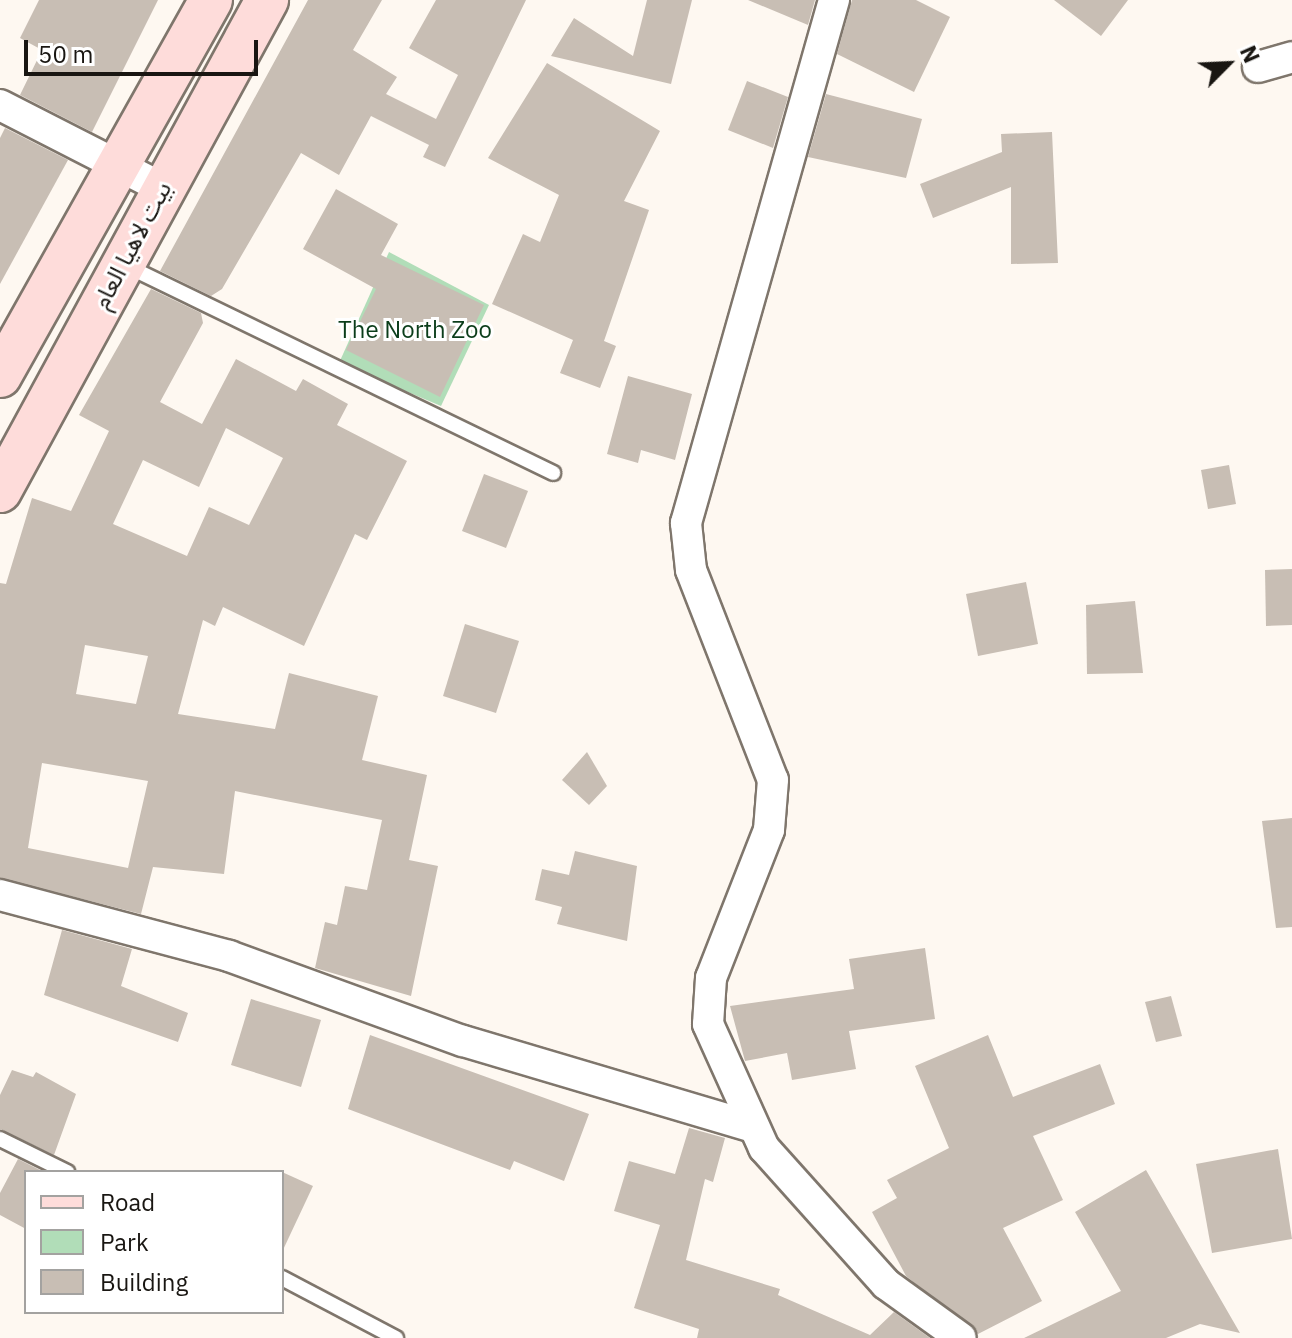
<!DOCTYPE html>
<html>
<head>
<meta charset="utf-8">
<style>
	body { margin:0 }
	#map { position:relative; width:1292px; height:1338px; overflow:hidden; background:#fef8f1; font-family:"IBM Plex Sans","Noto Sans Arabic",sans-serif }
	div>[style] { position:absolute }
	.green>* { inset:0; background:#b1ddb8 }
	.building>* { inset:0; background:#c8beb4 }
	.roads { filter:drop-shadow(2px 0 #7f766c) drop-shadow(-2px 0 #7f766c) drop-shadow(0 2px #7f766c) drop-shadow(0 -2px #7f766c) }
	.lane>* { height:14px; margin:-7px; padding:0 7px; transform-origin:7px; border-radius:7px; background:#fff }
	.street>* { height:30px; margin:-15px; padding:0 15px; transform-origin:15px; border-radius:15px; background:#fff }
	.secondary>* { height:42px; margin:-21px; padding:0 21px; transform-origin:21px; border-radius:21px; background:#fedcda }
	span { translate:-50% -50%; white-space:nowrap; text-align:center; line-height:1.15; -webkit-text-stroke:6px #fff; paint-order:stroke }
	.street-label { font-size:24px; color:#191612 }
	.park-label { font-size:24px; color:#0b3d1a }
	.legend { position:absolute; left:24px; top:1170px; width:260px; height:144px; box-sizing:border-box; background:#fff; border:2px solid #a3a2a0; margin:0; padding:10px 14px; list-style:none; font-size:24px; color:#191612 }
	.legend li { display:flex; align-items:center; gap:16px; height:40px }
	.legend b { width:40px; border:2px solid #a3a2a0 }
	.north { position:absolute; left:1188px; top:24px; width:80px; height:80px; -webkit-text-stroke:6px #fff; paint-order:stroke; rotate:66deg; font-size:22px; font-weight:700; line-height:32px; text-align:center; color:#191612 }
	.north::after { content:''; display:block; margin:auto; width:28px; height:36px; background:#191612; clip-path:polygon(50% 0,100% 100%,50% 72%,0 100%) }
	.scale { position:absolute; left:24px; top:40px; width:234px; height:36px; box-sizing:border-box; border:4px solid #191612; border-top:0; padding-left:10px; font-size:24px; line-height:28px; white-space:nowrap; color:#191612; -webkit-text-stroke:6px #fff; paint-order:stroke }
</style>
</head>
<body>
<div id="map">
	<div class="green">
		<i style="clip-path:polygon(389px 252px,489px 305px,441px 406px,339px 363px)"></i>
	</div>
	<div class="building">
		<i style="clip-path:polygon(39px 0,158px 0,92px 132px,20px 95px,42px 50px,20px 38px)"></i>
		<i style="clip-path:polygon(308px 0,382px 0,353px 50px,397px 77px,386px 94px,436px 119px,458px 75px,409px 48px,436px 0,526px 0,445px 167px,423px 157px,429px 145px,371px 116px,339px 175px,301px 153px,222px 289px,211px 296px,160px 271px)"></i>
		<i style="clip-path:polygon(647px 0,692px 0,671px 84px,551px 56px,574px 18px,633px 56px)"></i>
		<i style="clip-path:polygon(748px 0,815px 0,808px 25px)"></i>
		<i style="clip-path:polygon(852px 0,916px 0,950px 17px,914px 92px,837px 54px)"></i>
		<i style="clip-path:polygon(1054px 0,1128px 0,1101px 36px)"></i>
		<i style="clip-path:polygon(547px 63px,660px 131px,624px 201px,649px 210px,604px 341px,616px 346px,600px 388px,560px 373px,573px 340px,492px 304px,523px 234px,540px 242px,559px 195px,488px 158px)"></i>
		<i style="clip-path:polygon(747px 81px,788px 97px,773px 148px,728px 130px)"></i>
		<i style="clip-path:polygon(826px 94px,922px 119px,906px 178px,808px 157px)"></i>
		<i style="clip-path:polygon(5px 128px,68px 160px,0 284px,0 138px)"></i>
		<i style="clip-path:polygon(1052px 132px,1058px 263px,1011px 264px,1011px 187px,933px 218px,920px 184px,1002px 152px,1001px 134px)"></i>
		<i style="clip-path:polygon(336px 189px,398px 224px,381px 255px,484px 305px,440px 397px,346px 350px,376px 289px,303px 249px)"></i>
		<i style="clip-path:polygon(evenodd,151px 289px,201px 313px,203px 323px,160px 402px,202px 424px,236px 359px,296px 391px,303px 379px,348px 404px,337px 425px,407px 461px,367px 540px,355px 534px,304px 646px,223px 607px,215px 626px,203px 620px,178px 714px,275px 729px,289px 673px,378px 696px,362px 760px,427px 775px,409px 860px,438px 866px,411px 996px,315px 968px,325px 922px,337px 925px,345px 886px,367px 890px,382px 820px,235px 791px,224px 874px,153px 867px,141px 914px,0 878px,0 583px,6px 584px,32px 498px,71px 511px,109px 431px,79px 415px,151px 289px,226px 428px,283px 458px,249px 525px,209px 507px,187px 556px,113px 524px,143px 460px,199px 487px,226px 428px,151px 289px,85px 645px,148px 656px,136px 704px,76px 694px,85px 645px,151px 289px,42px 763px,148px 781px,128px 868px,28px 848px,42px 763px)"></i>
		<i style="clip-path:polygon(628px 376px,692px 394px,675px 460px,641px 450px,638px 463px,607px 454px)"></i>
		<i style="clip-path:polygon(1229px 465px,1236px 504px,1208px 509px,1201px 470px)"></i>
		<i style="clip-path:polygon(484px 474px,528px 491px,506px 548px,462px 531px)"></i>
		<i style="clip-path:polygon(1292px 569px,1292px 625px,1266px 626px,1265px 570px)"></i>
		<i style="clip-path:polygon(1026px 582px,1038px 644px,978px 656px,966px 594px)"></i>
		<i style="clip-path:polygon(1135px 601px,1143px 673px,1087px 674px,1086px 605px)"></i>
		<i style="clip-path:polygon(465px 624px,519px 641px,496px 713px,443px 696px)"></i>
		<i style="clip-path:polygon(587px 752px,607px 786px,589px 805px,562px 780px)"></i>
		<i style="clip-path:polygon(1292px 818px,1292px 927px,1276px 928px,1262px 821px)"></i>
		<i style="clip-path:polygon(575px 851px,637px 866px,627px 941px,557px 924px,562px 907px,535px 900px,542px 869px,569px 875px)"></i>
		<i style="clip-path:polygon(62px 930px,132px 949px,121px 986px,188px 1013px,178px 1042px,44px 995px)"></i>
		<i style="clip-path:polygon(925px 948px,935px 1019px,849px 1031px,856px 1069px,792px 1080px,787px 1053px,745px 1061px,730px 1006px,854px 989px,849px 959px)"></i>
		<i style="clip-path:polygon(1171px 996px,1182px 1036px,1156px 1042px,1145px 1002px)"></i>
		<i style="clip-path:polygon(251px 999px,321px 1020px,301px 1087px,231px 1065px)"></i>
		<i style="clip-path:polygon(370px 1035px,589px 1114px,564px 1181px,514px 1161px,510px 1170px,348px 1109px)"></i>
		<i style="clip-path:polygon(988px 1035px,1013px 1097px,1100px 1064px,1115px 1104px,1033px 1136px,1063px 1200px,1003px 1228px,1042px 1301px,978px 1334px,906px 1276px,872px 1212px,897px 1198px,887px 1180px,949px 1148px,915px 1066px)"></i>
		<i style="clip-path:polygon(12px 1070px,33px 1077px,36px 1072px,76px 1094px,54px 1155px,0 1129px,0 1095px)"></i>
		<i style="clip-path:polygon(689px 1128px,725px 1138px,713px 1182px,705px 1179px,686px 1260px,780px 1289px,778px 1295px,870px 1335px,894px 1312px,930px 1338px,697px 1338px,699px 1329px,634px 1308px,660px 1225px,614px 1211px,629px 1161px,675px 1174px)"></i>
		<i style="clip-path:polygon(1278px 1149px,1292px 1239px,1212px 1253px,1196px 1164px)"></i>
		<i style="clip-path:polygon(18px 1159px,44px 1172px,26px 1172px,26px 1229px,0 1215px,0 1193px)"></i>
		<i style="clip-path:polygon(1146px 1170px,1240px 1333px,1200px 1324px,1166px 1338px,1024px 1338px,1121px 1291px,1075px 1212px)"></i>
		<i style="clip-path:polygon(282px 1172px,313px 1186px,282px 1252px)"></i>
	</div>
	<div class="roads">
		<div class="lane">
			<i style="left:125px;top:265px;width:476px;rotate:25.9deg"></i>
			<i style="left:0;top:1139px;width:75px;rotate:26.2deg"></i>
			<i style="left:282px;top:1278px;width:129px;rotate:27.8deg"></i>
		</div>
		<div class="street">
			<i style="left:834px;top:0;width:544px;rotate:105.8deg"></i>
			<i style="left:686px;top:523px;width:47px;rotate:83.9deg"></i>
			<i style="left:691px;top:570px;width:225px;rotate:68.7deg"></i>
			<i style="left:773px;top:780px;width:50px;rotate:94.6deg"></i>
			<i style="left:769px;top:830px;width:159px;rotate:111.4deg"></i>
			<i style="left:711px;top:978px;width:46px;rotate:93.7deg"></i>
			<i style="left:708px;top:1024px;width:136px;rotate:65.7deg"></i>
			<i style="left:764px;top:1148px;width:183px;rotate:48.1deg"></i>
			<i style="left:886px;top:1284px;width:92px;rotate:35.8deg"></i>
			<i style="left:1258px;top:67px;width:35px;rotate:-16deg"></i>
			<i style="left:0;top:105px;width:182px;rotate:27.1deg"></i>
			<i style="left:0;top:895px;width:237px;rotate:14.9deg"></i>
			<i style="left:229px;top:956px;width:249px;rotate:20deg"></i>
			<i style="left:463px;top:1041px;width:303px;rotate:16.5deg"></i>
		</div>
		<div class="secondary">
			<i style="left:0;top:376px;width:431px;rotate:-60.7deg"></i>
			<i style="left:0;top:491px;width:559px;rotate:-61.46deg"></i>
		</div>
	</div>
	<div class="street-label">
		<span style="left:132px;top:245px;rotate:-62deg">بيت لاهيا العام</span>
	</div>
	<div class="park-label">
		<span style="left:415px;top:330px">The North Zoo</span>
	</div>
	<ul class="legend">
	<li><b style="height:10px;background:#fedcda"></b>Road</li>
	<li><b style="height:22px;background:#b1ddb8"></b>Park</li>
	<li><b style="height:22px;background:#c8beb4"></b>Building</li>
	</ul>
	<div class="north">N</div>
	<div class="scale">50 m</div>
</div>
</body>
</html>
